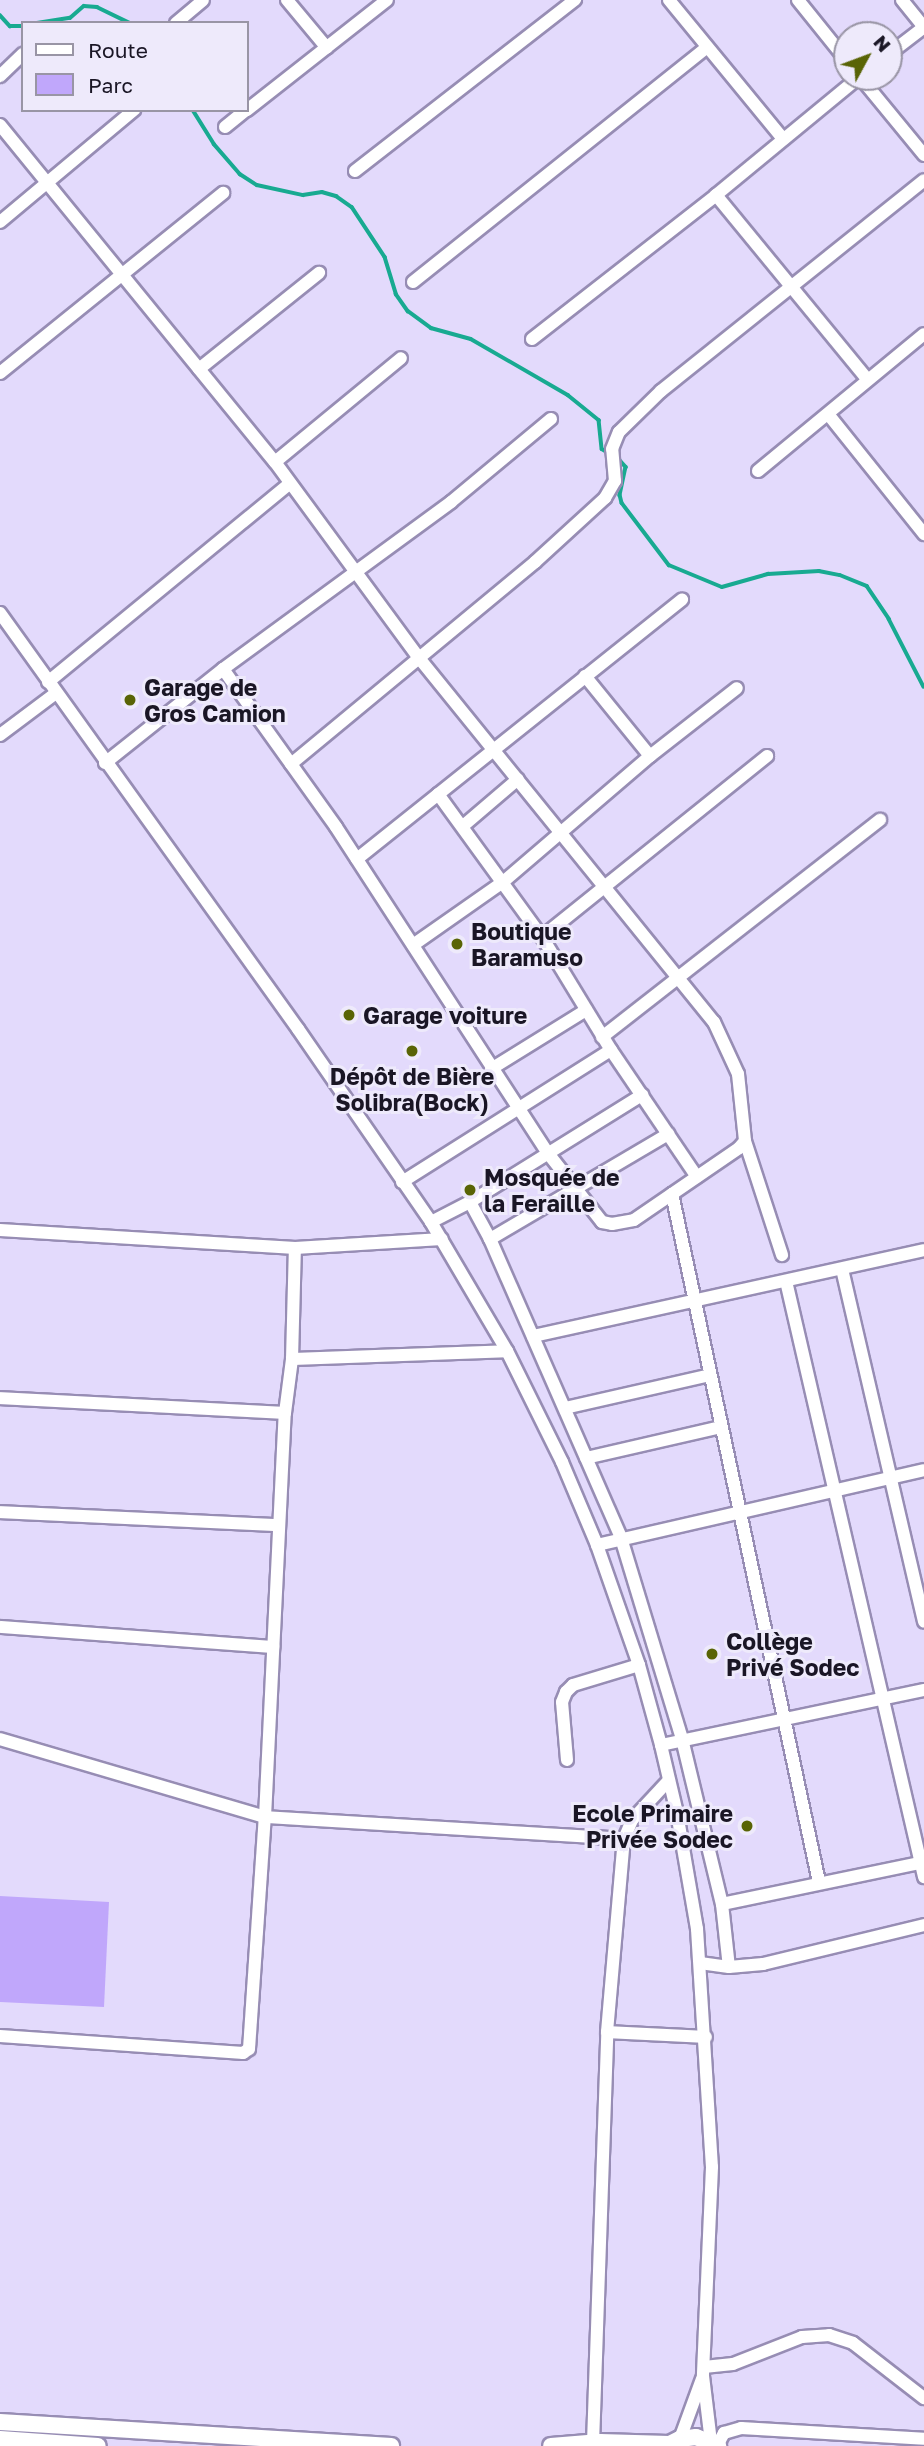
<!DOCTYPE html>
<html>
<head>
<meta charset="utf-8">
<style>
	body { margin:0 }
	#map { position:relative; width:924px; height:2446px; overflow:hidden; background:#e3dafc; font-family:"Golos Text",sans-serif }
	div>[style] { position:absolute }
	.green>* { inset:0; background:#c0a7fb }
	.stream>* { height:3.5px; margin:-1.75px; padding:0 1.75px; transform-origin:1.75px; border-radius:1.75px; background:#18aa91 }
	.roads { filter:drop-shadow(2px 0 #978db4) drop-shadow(-2px 0 #978db4) drop-shadow(0 2px #978db4) drop-shadow(0 -2px #978db4) }
	.minor>* { height:12px; margin:-6px; padding:0 6px; transform-origin:6px; border-radius:6px; background:#fff }
	.major>* { height:16px; margin:-8px; padding:0 8px; transform-origin:8px; border-radius:8px; background:#fff }
	.dots>* { width:19px; height:19px; translate:-50% -50%; box-sizing:border-box; border:4px solid #eeeafb; border-radius:50% }
	span { translate:-50% -50%; white-space:nowrap; text-align:center; line-height:1.15; -webkit-text-stroke:6px #eeeafb; paint-order:stroke }
	.poi-label { font-size:23px; color:#1a1625; font-weight:700 }
	.left { translate:0 -50%; text-align:left }
	.right { translate:-100% -50%; text-align:right }
	.legend { position:absolute; left:21px; top:21px; width:228px; height:91px; box-sizing:border-box; background:#eeeafb; border:2px solid #9995a5; margin:0; padding:9px 12px; list-style:none; font-size:21px; color:#1a1625 }
	.legend li { display:flex; align-items:center; gap:14px; height:35px }
	.legend b { width:35px; border:2px solid #9995a5 }
	.north { position:absolute; left:833px; top:21px; width:70px; height:70px; box-sizing:border-box; background:#eeeafb; border:2px solid #9995a5; border-radius:50%; rotate:49deg; font-size:19px; font-weight:700; line-height:28px; text-align:center; color:#1a1625 }
	.north::after { content:''; display:block; margin:auto; width:24px; height:32px; background:#596405; clip-path:polygon(50% 0,100% 100%,50% 72%,0 100%) }
</style>
</head>
<body>
<div id="map">
	<div class="green">
		<i style="clip-path:polygon(0 1896px,109px 1902px,104px 2007px,0 2002px)"></i>
	</div>
	<div class="stream">
		<i style="left:0;top:15px;width:15px;rotate:48deg"></i>
		<i style="left:10px;top:26px;width:13px"></i>
		<i style="left:37px;top:23px;width:33px;rotate:-9deg"></i>
		<i style="left:70px;top:18px;width:18px;rotate:-41deg"></i>
		<i style="left:84px;top:6px;width:13px;rotate:4deg"></i>
		<i style="left:97px;top:7px;width:37px;rotate:26deg"></i>
		<i style="left:193px;top:110px;width:40px;rotate:58deg"></i>
		<i style="left:214px;top:144px;width:40px;rotate:49deg"></i>
		<i style="left:240px;top:174px;width:20px;rotate:33deg"></i>
		<i style="left:257px;top:185px;width:47px;rotate:12.3deg"></i>
		<i style="left:303px;top:195px;width:19px;rotate:-9deg"></i>
		<i style="left:322px;top:192px;width:15px;rotate:16deg"></i>
		<i style="left:336px;top:196px;width:19px;rotate:35deg"></i>
		<i style="left:352px;top:207px;width:60px;rotate:56.6deg"></i>
		<i style="left:385px;top:257px;width:39px;rotate:73deg"></i>
		<i style="left:396px;top:294px;width:21px;rotate:55deg"></i>
		<i style="left:408px;top:311px;width:29px;rotate:36deg"></i>
		<i style="left:431px;top:328px;width:41px;rotate:15.4deg"></i>
		<i style="left:471px;top:339px;width:112px;rotate:30deg"></i>
		<i style="left:568px;top:395px;width:40px;rotate:39deg"></i>
		<i style="left:599px;top:420px;width:29px;rotate:84deg"></i>
		<i style="left:602px;top:449px;width:8px;rotate:30deg"></i>
		<i style="left:616px;top:456px;width:15px;rotate:48deg"></i>
		<i style="left:626px;top:467px;width:29px;rotate:102deg"></i>
		<i style="left:620px;top:495px;width:8px;rotate:76deg"></i>
		<i style="left:622px;top:503px;width:78px;rotate:52.8deg"></i>
		<i style="left:669px;top:565px;width:57px;rotate:22.5deg"></i>
		<i style="left:722px;top:587px;width:48px;rotate:-15.8deg"></i>
		<i style="left:768px;top:574px;width:51px;rotate:-3.4deg"></i>
		<i style="left:819px;top:571px;width:21px;rotate:11deg"></i>
		<i style="left:840px;top:575px;width:29px;rotate:22deg"></i>
		<i style="left:867px;top:586px;width:40px;rotate:56deg"></i>
		<i style="left:889px;top:619px;width:76px;rotate:62.8deg"></i>
	</div>
	<div class="roads">
		<div class="minor">
			<i style="left:287px;top:0;width:62px;rotate:50.2deg"></i>
			<i style="left:669px;top:0;width:180px;rotate:50.6deg"></i>
			<i style="left:798px;top:0;width:78px;rotate:51.2deg"></i>
			<i style="left:902px;top:0;width:35px;rotate:51deg"></i>
			<i style="left:176px;top:23px;width:35px;rotate:-40deg"></i>
			<i style="left:889px;top:54px;width:44px;rotate:-37.6deg"></i>
			<i style="left:0;top:76px;width:32px;rotate:-44deg"></i>
			<i style="left:860px;top:77px;width:101px;rotate:50.6deg"></i>
			<i style="left:247px;top:110px;width:178px;rotate:-38.2deg"></i>
			<i style="left:0;top:125px;width:435px;rotate:50.8deg"></i>
			<i style="left:275px;top:462px;width:243px;rotate:53.7deg"></i>
			<i style="left:419px;top:658px;width:469px;rotate:51deg"></i>
			<i style="left:714px;top:1022px;width:57px;rotate:65.2deg"></i>
			<i style="left:738px;top:1074px;width:67px;rotate:84deg"></i>
			<i style="left:745px;top:1141px;width:120px;rotate:72deg"></i>
			<i style="left:225px;top:127px;width:27px;rotate:-39deg"></i>
			<i style="left:355px;top:171px;width:279px;rotate:-37.9deg"></i>
			<i style="left:716px;top:195px;width:239px;rotate:50.6deg"></i>
			<i style="left:0;top:222px;width:175px;rotate:-39.9deg"></i>
			<i style="left:413px;top:282px;width:376px;rotate:-38.6deg"></i>
			<i style="left:532px;top:339px;width:234px;rotate:-38deg"></i>
			<i style="left:716px;top:195px;width:185px;rotate:-39.5deg"></i>
			<i style="left:199px;top:369px;width:154px;rotate:-38.7deg"></i>
			<i style="left:0;top:373px;width:287px;rotate:-38.9deg"></i>
			<i style="left:828px;top:414px;width:154px;rotate:51.3deg"></i>
			<i style="left:275px;top:462px;width:163px;rotate:-39.5deg"></i>
			<i style="left:758px;top:471px;width:215px;rotate:-39.5deg"></i>
			<i style="left:0;top:613px;width:512px;rotate:54.38deg"></i>
			<i style="left:298px;top:1029px;width:234px;rotate:55.4deg"></i>
			<i style="left:431px;top:1222px;width:150px;rotate:59.5deg"></i>
			<i style="left:507px;top:1351px;width:124px;rotate:63.6deg"></i>
			<i style="left:562px;top:1462px;width:90px;rotate:67.1deg"></i>
			<i style="left:597px;top:1545px;width:127px;rotate:70.7deg"></i>
			<i style="left:639px;top:1665px;width:83px;rotate:74.6deg"></i>
			<i style="left:661px;top:1745px;width:70px;rotate:76.8deg"></i>
			<i style="left:677px;top:1813px;width:118px;rotate:80.2deg"></i>
			<i style="left:697px;top:1929px;width:238px;rotate:86.4deg"></i>
			<i style="left:712px;top:2167px;width:209px;rotate:92.5deg"></i>
			<i style="left:703px;top:2376px;width:66px;rotate:83.1deg"></i>
			<i style="left:223px;top:669px;width:194px;rotate:54.4deg"></i>
			<i style="left:336px;top:827px;width:387px;rotate:57deg"></i>
			<i style="left:547px;top:1152px;width:89px;rotate:51.8deg"></i>
			<i style="left:602px;top:1222px;width:10px;rotate:11deg"></i>
			<i style="left:612px;top:1224px;width:22px;rotate:-10deg"></i>
			<i style="left:634px;top:1220px;width:127px;rotate:-34.4deg"></i>
			<i style="left:739px;top:1148px;width:9px;rotate:-49deg"></i>
			<i style="left:585px;top:676px;width:103px;rotate:50.9deg"></i>
			<i style="left:48px;top:682px;width:313px;rotate:-39.4deg"></i>
			<i style="left:0;top:735px;width:70px;rotate:-36.9deg"></i>
			<i style="left:105px;top:763px;width:151px;rotate:-38.5deg"></i>
			<i style="left:223px;top:669px;width:283px;rotate:-36.2deg"></i>
			<i style="left:451px;top:502px;width:130px;rotate:-39.7deg"></i>
			<i style="left:291px;top:764px;width:317px;rotate:-39.6deg"></i>
			<i style="left:535px;top:562px;width:95px;rotate:-42.4deg"></i>
			<i style="left:605px;top:498px;width:20px;rotate:-60deg"></i>
			<i style="left:615px;top:481px;width:32px;rotate:-95deg"></i>
			<i style="left:612px;top:449px;width:18px;rotate:-68deg"></i>
			<i style="left:619px;top:432px;width:59px;rotate:-44.3deg"></i>
			<i style="left:661px;top:391px;width:337px;rotate:-38.7deg"></i>
			<i style="left:438px;top:794px;width:177px;rotate:54deg"></i>
			<i style="left:542px;top:937px;width:132px;rotate:58.6deg"></i>
			<i style="left:611px;top:1050px;width:153px;rotate:55.9deg"></i>
			<i style="left:463px;top:826px;width:72px;rotate:-40.5deg"></i>
			<i style="left:357px;top:859px;width:416px;rotate:-38.6deg"></i>
			<i style="left:542px;top:937px;width:289px;rotate:-38.8deg"></i>
			<i style="left:413px;top:945px;width:110px;rotate:-35deg"></i>
			<i style="left:503px;top:882px;width:194px;rotate:-40.6deg"></i>
			<i style="left:650px;top:756px;width:110px;rotate:-38deg"></i>
			<i style="left:602px;top:1037px;width:353px;rotate:-38deg"></i>
			<i style="left:491px;top:1069px;width:112px;rotate:-31.8deg"></i>
			<i style="left:402px;top:1182px;width:247px;rotate:-32.3deg"></i>
			<i style="left:672px;top:1194px;width:704px;rotate:77.94deg"></i>
			<i style="left:470px;top:1202px;width:42px;rotate:61.6deg"></i>
			<i style="left:490px;top:1239px;width:326px;rotate:66.3deg"></i>
			<i style="left:621px;top:1538px;width:210px;rotate:73.1deg"></i>
			<i style="left:682px;top:1739px;width:170px;rotate:76.4deg"></i>
			<i style="left:722px;top:1904px;width:63px;rotate:83.7deg"></i>
			<i style="left:431px;top:1222px;width:44px;rotate:-27.1deg"></i>
			<i style="left:470px;top:1202px;width:203px;rotate:-31.9deg"></i>
			<i style="left:0;top:1230px;width:296px;rotate:3.5deg"></i>
			<i style="left:295px;top:1248px;width:147px;rotate:-3.5deg"></i>
			<i style="left:490px;top:1239px;width:207px;rotate:-30.5deg"></i>
			<i style="left:842px;top:1269px;width:362px;rotate:76.9deg"></i>
			<i style="left:786px;top:1281px;width:612px;rotate:76.96deg"></i>
			<i style="left:533px;top:1336px;width:400px;rotate:-12.4deg"></i>
			<i style="left:292px;top:1359px;width:215px;rotate:-2.1deg"></i>
			<i style="left:0;top:1398px;width:285px;rotate:3deg"></i>
			<i style="left:565px;top:1408px;width:149px;rotate:-12.8deg"></i>
			<i style="left:586px;top:1458px;width:139px;rotate:-12.9deg"></i>
			<i style="left:0;top:1512px;width:279px;rotate:2.7deg"></i>
			<i style="left:597px;top:1545px;width:335px;rotate:-12.9deg"></i>
			<i style="left:0;top:1627px;width:274px;rotate:4.2deg"></i>
			<i style="left:0;top:1739px;width:276px;rotate:16.4deg"></i>
			<i style="left:265px;top:1817px;width:360px;rotate:3.5deg"></i>
			<i style="left:661px;top:1745px;width:269px;rotate:-11.8deg"></i>
			<i style="left:567px;top:1760px;width:58px;rotate:-94.9deg"></i>
			<i style="left:562px;top:1702px;width:11px;rotate:-68deg"></i>
			<i style="left:566px;top:1692px;width:10px;rotate:-45deg"></i>
			<i style="left:573px;top:1685px;width:69px;rotate:-16.9deg"></i>
			<i style="left:722px;top:1904px;width:206px;rotate:-11.7deg"></i>
			<i style="left:700px;top:1963px;width:29px;rotate:8deg"></i>
			<i style="left:729px;top:1967px;width:34px;rotate:-5deg"></i>
			<i style="left:763px;top:1964px;width:166px;rotate:-13.6deg"></i>
			<i style="left:607px;top:2032px;width:99px;rotate:2.9deg"></i>
			<i style="left:0;top:2036px;width:244px;rotate:4deg"></i>
			<i style="left:243px;top:2053px;width:7px;rotate:-34deg"></i>
			<i style="left:249px;top:2049px;width:233px;rotate:-86.1deg"></i>
			<i style="left:265px;top:1817px;width:404px;rotate:-87.2deg"></i>
			<i style="left:285px;top:1413px;width:54px;rotate:-82.6deg"></i>
			<i style="left:292px;top:1359px;width:111px;rotate:-88.5deg"></i>
			<i style="left:704px;top:2367px;width:29px;rotate:-6deg"></i>
			<i style="left:733px;top:2364px;width:74px;rotate:-21.4deg"></i>
			<i style="left:802px;top:2337px;width:27px;rotate:-4deg"></i>
			<i style="left:829px;top:2335px;width:25px;rotate:18deg"></i>
			<i style="left:853px;top:2343px;width:90px;rotate:37.8deg"></i>
			<i style="left:680px;top:2439px;width:64px;rotate:-69.9deg"></i>
			<i style="left:593px;top:2443px;width:411px;rotate:-88deg"></i>
			<i style="left:607px;top:2032px;width:194px;rotate:-85deg"></i>
			<i style="left:624px;top:1839px;width:21px;rotate:-67deg"></i>
			<i style="left:632px;top:1820px;width:54px;rotate:-47.2deg"></i>
			<i style="left:717px;top:2446px;width:15px;rotate:-62deg"></i>
			<i style="left:724px;top:2433px;width:18px;rotate:-16deg"></i>
			<i style="left:741px;top:2428px;width:183px;rotate:3.4deg"></i>
		</div>
		<div class="major">
			<i style="left:0;top:2422px;width:392px;rotate:3.5deg"></i>
			<i style="left:0;top:2439px;width:98px;rotate:4.1deg"></i>
			<i style="left:551px;top:2446px;width:49px;rotate:-4.7deg"></i>
			<i style="left:600px;top:2442px;width:69px;rotate:1.7deg"></i>
			<i style="left:666px;top:2446px;width:16px;rotate:-27deg"></i>
			<i style="left:680px;top:2439px;width:16px;rotate:-7deg"></i>
			<i style="left:696px;top:2437px;width:24px;rotate:22deg"></i>
		</div>
	</div>
	<div class="dots">
		<i style="left:130px;top:700px;background:#596405"></i>
		<i style="left:457px;top:944px;background:#596405"></i>
		<i style="left:349px;top:1015px;background:#596405"></i>
		<i style="left:412px;top:1051px;background:#596405"></i>
		<i style="left:470px;top:1190px;background:#596405"></i>
		<i style="left:712px;top:1654px;background:#596405"></i>
		<i style="left:747px;top:1826px;background:#596405"></i>
	</div>
	<div class="poi-label">
		<span class="left" style="left:144px;top:700px">Garage de<br>Gros Camion</span>
		<span class="left" style="left:471px;top:944px">Boutique<br>Baramuso</span>
		<span class="left" style="left:363px;top:1015px">Garage voiture</span>
		<span style="left:412px;top:1089px">Dépôt de Bière<br>Solibra(Bock)</span>
		<span class="left" style="left:484px;top:1190px">Mosquée de<br>la Feraille</span>
		<span class="left" style="left:726px;top:1654px">Collège<br>Privé Sodec</span>
		<span class="right" style="left:733px;top:1826px">Ecole Primaire<br>Privée Sodec</span>
	</div>
	<ul class="legend">
	<li><b style="height:9px;background:#fff"></b>Route</li>
	<li><b style="height:19px;background:#c0a7fb"></b>Parc</li>
	</ul>
	<div class="north">N</div>
</div>
</body>
</html>
